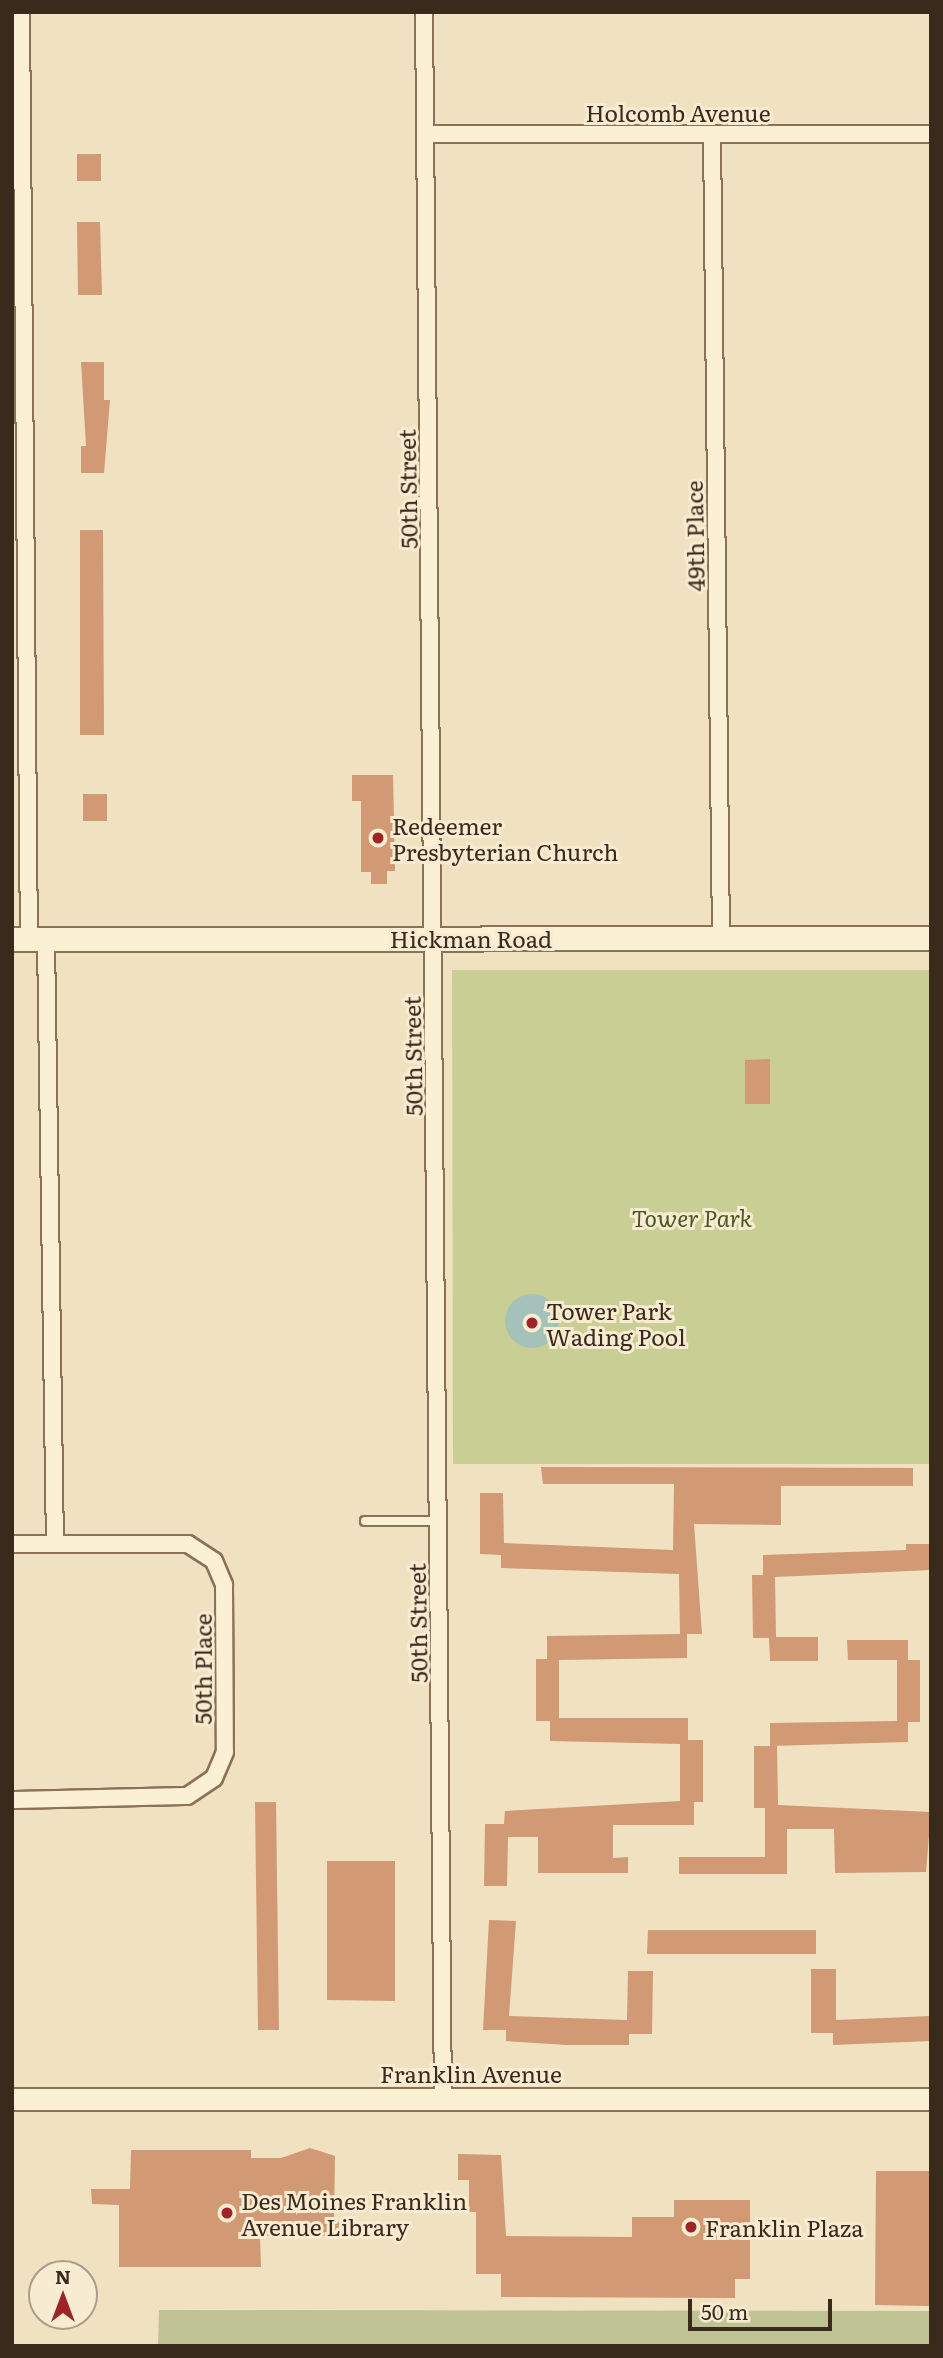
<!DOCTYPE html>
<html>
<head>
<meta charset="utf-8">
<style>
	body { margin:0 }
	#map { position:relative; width:943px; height:2358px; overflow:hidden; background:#f0e1c1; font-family:Literata,serif }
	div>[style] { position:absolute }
	.green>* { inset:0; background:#c9cf94 }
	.cemetery>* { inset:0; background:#bfc394 }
	.water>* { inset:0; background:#a4c2b9 }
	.round { border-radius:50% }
	.building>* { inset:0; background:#d19974 }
	.roads { filter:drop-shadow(2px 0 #8b7257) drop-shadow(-2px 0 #8b7257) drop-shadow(0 2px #8b7257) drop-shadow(0 -2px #8b7257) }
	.service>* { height:8px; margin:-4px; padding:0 4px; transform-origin:4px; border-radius:4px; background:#fbefd4 }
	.minor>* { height:16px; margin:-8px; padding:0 8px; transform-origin:8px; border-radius:8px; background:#fbefd4 }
	.tertiary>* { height:21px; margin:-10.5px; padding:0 10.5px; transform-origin:10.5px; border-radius:10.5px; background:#fbefd4 }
	.secondary>* { height:23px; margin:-11.5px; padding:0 11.5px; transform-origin:11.5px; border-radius:11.5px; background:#fbefd4 }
	.dots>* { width:19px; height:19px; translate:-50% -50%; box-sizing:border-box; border:4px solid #f7ebd1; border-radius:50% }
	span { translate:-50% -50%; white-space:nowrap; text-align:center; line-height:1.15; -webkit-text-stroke:6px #f7ebd1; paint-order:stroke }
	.street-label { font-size:23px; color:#3a2a1c }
	.poi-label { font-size:23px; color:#3a2a1c }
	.left { translate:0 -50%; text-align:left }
	.park-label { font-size:23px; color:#4b5722; font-style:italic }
	.frame { position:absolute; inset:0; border:14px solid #3a2a1c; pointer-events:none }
	.north { position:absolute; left:28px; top:2260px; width:70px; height:70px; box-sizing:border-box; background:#f7ebd1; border:2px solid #ab9e89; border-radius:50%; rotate:0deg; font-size:19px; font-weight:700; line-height:28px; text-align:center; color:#3a2a1c }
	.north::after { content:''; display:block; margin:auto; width:24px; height:32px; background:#9e2427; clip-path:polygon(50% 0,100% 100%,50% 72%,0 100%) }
	.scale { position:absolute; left:688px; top:2299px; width:144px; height:32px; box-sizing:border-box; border:4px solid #3a2a1c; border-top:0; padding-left:9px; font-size:21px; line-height:24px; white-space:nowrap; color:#3a2a1c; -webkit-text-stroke:5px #f7ebd1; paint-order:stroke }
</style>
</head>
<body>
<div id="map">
	<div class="green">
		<i style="clip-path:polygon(452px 970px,931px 970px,931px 1464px,453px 1464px)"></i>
	</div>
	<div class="cemetery">
		<i style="clip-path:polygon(159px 2310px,931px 2311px,931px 2346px,158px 2346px)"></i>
	</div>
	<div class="water">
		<i class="round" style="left:505px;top:1294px;width:54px;height:54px"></i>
	</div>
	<div class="building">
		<i style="clip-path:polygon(77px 154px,101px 154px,101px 181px,77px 181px)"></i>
		<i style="clip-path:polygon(77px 222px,100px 222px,102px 295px,78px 295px)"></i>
		<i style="clip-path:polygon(81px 362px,104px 362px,104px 400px,110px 400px,104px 473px,81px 473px,81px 446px,86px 446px)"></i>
		<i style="clip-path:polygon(80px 530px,103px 530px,104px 735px,80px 735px)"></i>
		<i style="clip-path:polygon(352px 775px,393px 775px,395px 871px,387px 871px,387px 884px,371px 884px,371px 872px,361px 872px,361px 801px,352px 801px)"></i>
		<i style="clip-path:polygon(83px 794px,107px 794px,107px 821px,83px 821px)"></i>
		<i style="clip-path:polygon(770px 1059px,770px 1104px,745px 1104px,745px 1060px)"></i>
		<i style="clip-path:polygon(541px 1467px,913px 1468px,913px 1486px,781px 1486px,781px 1525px,694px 1524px,702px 1634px,687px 1634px,687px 1658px,559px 1660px,559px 1718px,688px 1718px,688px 1740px,703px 1740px,703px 1802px,694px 1802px,694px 1825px,613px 1825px,613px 1858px,628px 1857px,628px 1873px,538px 1873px,538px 1837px,508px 1837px,507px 1886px,484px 1886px,485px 1824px,504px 1824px,505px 1811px,680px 1801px,680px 1744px,550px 1741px,550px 1721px,536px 1721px,536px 1659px,547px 1659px,547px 1636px,680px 1634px,679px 1574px,501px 1568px,501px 1555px,480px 1554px,480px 1493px,503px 1493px,504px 1543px,673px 1550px,674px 1484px,543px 1484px)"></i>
		<i style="clip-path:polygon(906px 1544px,931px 1544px,931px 1570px,775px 1577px,776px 1637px,818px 1637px,818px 1661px,770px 1661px,769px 1638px,753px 1638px,752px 1575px,763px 1575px,763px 1555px,906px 1550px)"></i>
		<i style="clip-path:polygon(847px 1640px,908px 1640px,908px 1660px,920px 1660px,920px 1722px,908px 1722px,908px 1742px,770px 1746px,770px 1723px,897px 1721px,897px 1660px,848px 1660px)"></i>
		<i style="clip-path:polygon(754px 1746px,777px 1746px,778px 1805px,931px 1812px,926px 1872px,835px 1873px,834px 1829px,787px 1829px,787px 1874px,679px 1874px,679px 1857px,765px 1857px,765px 1808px,754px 1808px)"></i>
		<i style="clip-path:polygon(255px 1802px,276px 1802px,279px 2030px,258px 2030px)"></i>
		<i style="clip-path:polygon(327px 1861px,395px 1861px,395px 2001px,327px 2000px)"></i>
		<i style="clip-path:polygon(489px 1920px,516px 1921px,509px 2016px,627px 2020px,628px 1971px,653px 1971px,652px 2034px,629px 2034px,629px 2045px,567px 2045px,506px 2041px,506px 2030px,483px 2030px)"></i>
		<i style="clip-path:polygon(648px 1930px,816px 1930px,816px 1954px,647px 1954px)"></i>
		<i style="clip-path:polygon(811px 1969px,836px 1969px,836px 2020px,931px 2016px,931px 2041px,833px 2045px,833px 2033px,811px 2033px)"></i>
		<i style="clip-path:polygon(310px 2148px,335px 2156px,334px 2222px,365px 2224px,365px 2236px,260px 2236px,261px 2267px,119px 2267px,119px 2205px,92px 2204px,91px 2189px,130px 2189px,131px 2150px,251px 2150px,251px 2158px,281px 2158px)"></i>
		<i style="clip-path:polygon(458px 2154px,501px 2155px,506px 2236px,632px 2237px,632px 2217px,674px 2217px,674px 2200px,750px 2200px,750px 2279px,735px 2279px,735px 2298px,501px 2297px,501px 2274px,476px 2274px,476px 2212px,469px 2212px,469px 2180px,458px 2180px)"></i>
		<i style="clip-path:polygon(876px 2171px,931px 2171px,931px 2306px,875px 2305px)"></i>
	</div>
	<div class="roads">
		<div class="service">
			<i style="left:365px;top:1521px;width:74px"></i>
		</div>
		<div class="minor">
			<i style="left:21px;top:12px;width:927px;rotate:89.51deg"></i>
			<i style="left:424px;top:12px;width:2088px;rotate:89.48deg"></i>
			<i style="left:425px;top:134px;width:506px"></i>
			<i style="left:712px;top:134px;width:804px;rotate:89.36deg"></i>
			<i style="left:46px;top:939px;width:605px;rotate:89.15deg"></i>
			<i style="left:12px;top:1544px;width:176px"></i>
			<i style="left:188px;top:1544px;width:31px;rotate:33deg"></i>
			<i style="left:214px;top:1561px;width:26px;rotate:67deg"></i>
			<i style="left:224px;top:1585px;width:167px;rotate:89.7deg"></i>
			<i style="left:225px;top:1752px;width:28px;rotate:113deg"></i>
			<i style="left:214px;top:1778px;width:32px;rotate:146deg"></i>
			<i style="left:187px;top:1796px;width:175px;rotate:178.7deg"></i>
		</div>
		<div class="tertiary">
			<i style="left:12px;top:2099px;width:919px"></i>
		</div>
		<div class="secondary">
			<i style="left:12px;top:939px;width:919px;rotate:-0.06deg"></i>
		</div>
	</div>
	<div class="dots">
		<i style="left:378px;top:838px;background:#9e2427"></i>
		<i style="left:532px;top:1323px;background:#9e2427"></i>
		<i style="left:227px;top:2213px;background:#9e2427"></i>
		<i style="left:691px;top:2227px;background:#9e2427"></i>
	</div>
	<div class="street-label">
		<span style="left:678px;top:112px">Holcomb Avenue</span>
		<span style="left:407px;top:489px;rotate:-91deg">50th Street</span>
		<span style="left:694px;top:536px;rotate:-91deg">49th Place</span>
		<span style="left:471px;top:938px">Hickman Road</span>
		<span style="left:412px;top:1056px;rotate:-91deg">50th Street</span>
		<span style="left:417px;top:1623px;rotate:-91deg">50th Street</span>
		<span style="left:202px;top:1669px;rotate:-90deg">50th Place</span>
		<span style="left:471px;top:2073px">Franklin Avenue</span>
	</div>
	<div class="poi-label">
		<span class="left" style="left:392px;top:838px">Redeemer<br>Presbyterian Church</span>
		<span class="left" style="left:546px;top:1323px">Tower Park<br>Wading Pool</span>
		<span class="left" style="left:241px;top:2213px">Des Moines Franklin<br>Avenue Library</span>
		<span class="left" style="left:705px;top:2227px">Franklin Plaza</span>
	</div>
	<div class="park-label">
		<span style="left:692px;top:1217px">Tower Park</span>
	</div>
	<div class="frame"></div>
	<div class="north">N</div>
	<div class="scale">50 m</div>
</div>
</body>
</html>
